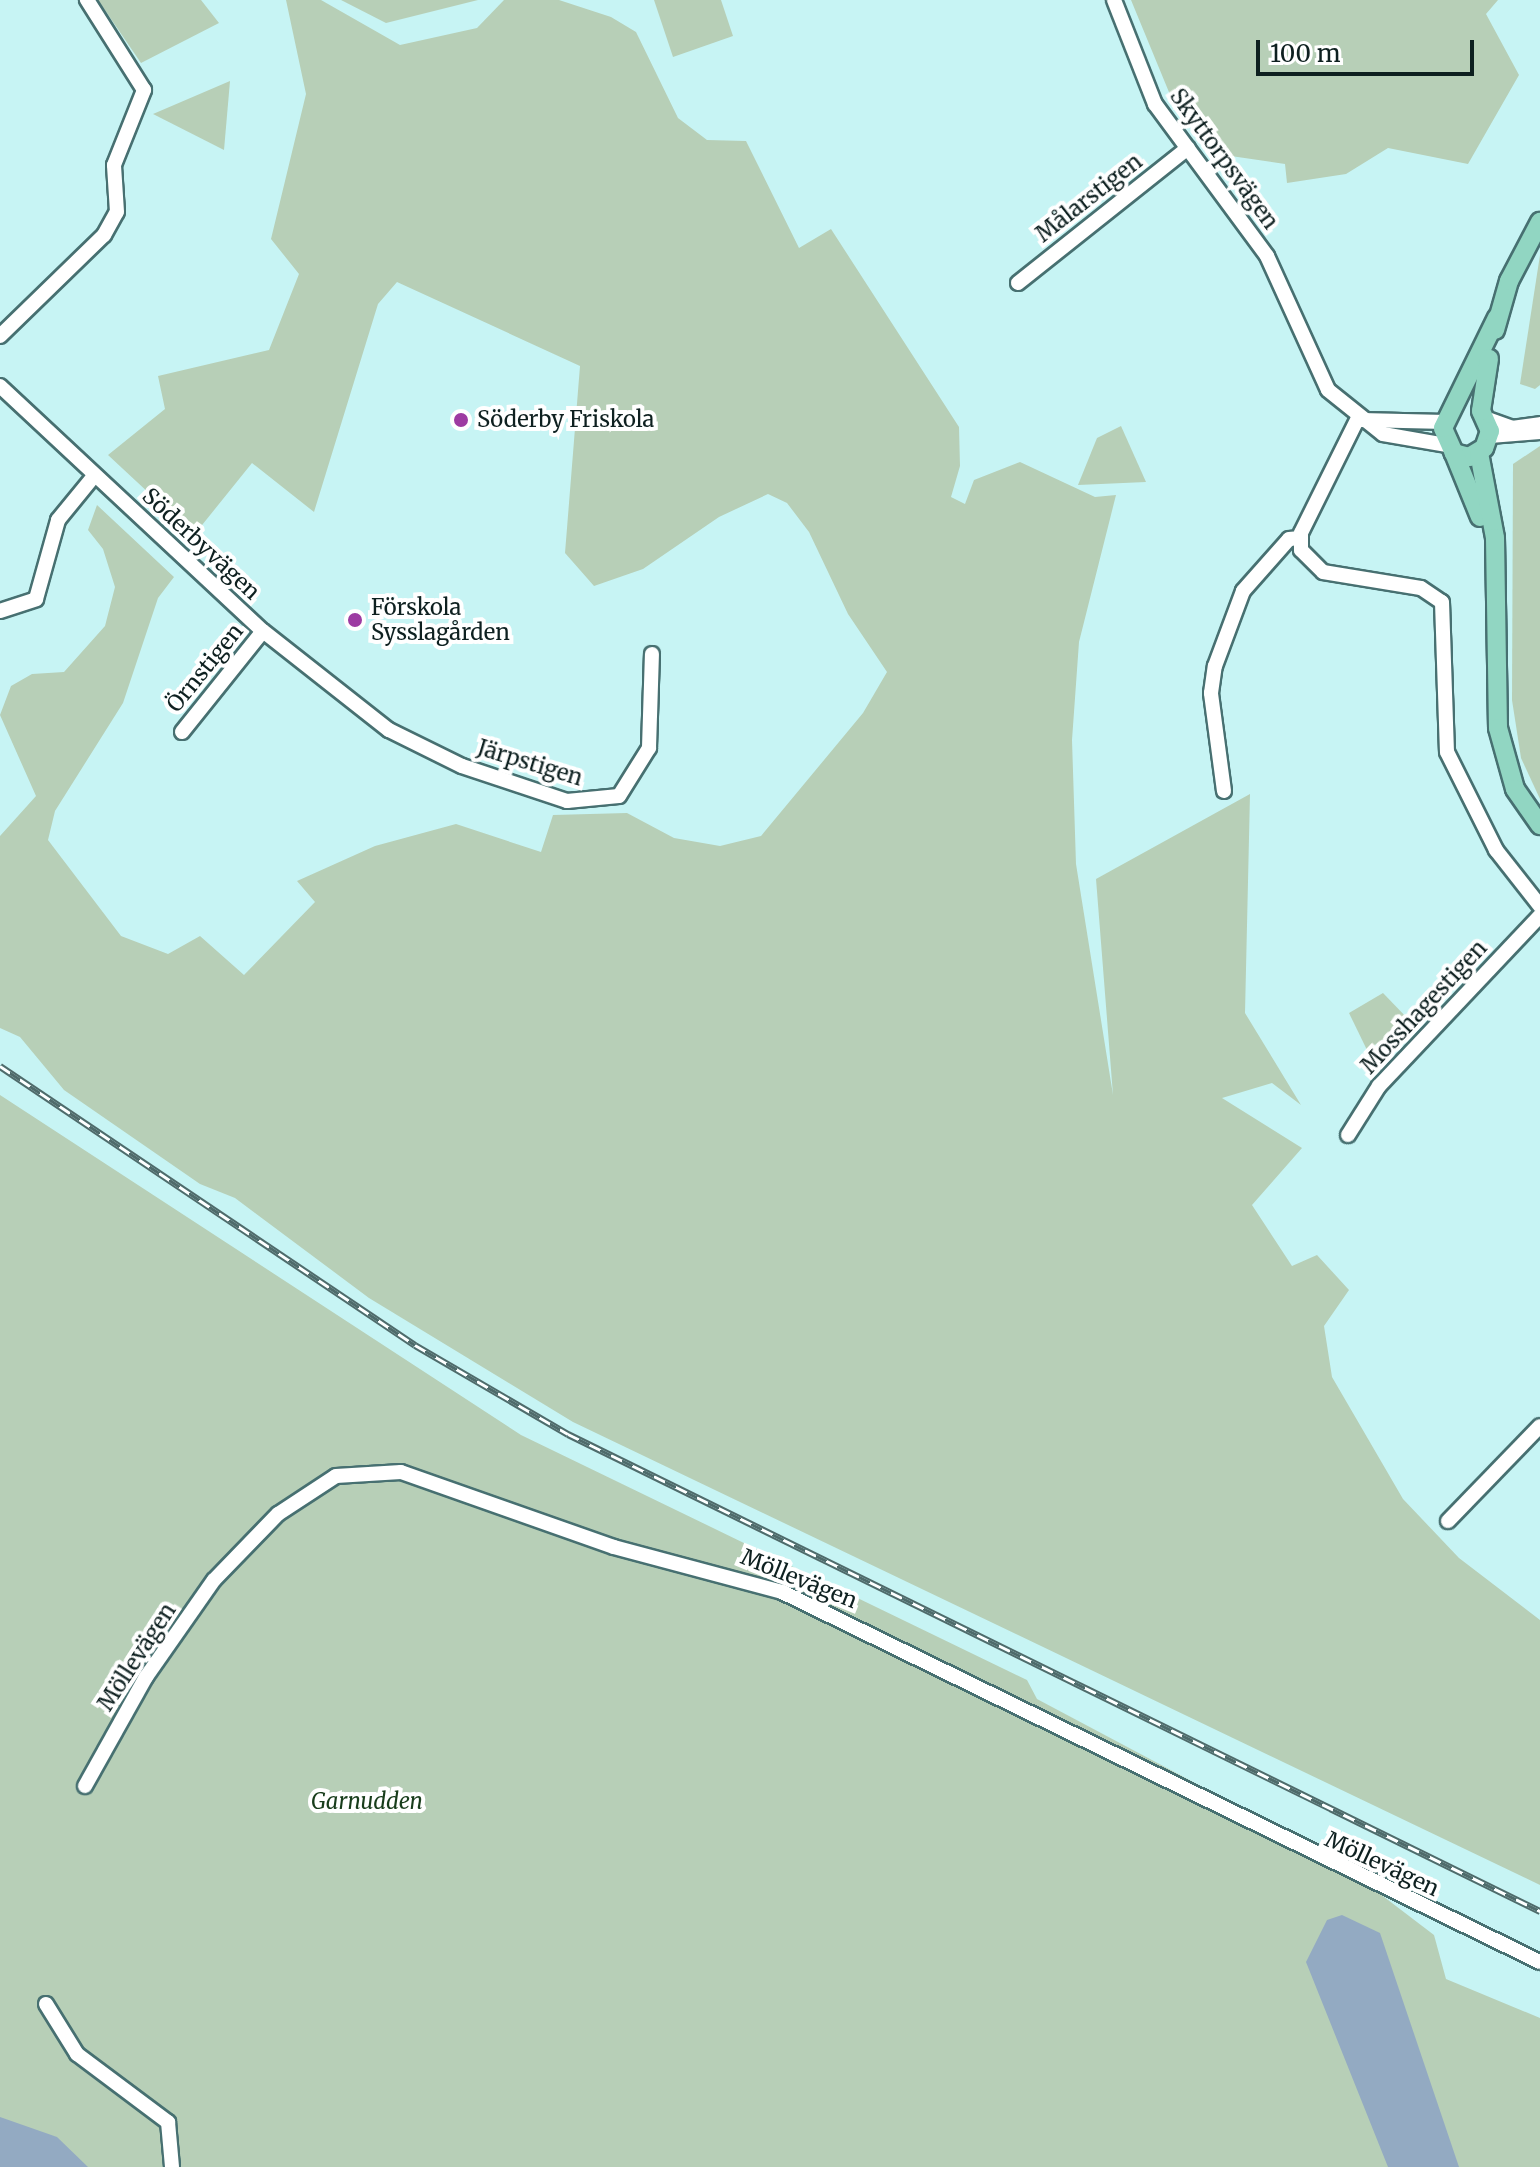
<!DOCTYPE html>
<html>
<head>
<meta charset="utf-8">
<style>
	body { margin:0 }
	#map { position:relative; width:1540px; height:2167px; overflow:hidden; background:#c7f4f4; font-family:Merriweather,serif }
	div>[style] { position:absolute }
	.green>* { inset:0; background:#b7cfb7 }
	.water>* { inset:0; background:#93aac2 }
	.roads { filter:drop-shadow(2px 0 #477071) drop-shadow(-2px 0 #477071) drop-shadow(0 2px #477071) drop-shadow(0 -2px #477071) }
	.minor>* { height:14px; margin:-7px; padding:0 7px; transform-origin:7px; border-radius:7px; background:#fff }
	.major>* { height:18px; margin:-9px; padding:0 9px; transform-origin:9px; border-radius:9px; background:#91d6c2 }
	.rail>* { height:7px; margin-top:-3.5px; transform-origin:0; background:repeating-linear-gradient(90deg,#fff 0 12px,#4f6b6b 0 24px); box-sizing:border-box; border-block:2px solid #4f6b6b }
	.dots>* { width:22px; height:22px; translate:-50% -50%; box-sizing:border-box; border:4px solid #fff; border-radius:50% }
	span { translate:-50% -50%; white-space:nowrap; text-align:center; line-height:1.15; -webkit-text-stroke:8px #fff; paint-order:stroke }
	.street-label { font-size:22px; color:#0e2020 }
	.poi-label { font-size:22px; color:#0e2020 }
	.left { translate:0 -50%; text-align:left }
	.park-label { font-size:22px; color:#183d1b; font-style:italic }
	.scale { position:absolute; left:1256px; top:40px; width:218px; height:36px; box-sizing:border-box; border:4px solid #0e2020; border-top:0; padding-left:10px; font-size:24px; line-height:28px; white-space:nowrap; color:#0e2020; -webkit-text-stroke:6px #fff; paint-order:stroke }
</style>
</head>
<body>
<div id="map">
	<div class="green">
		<i style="clip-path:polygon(98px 0,201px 0,219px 23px,141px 63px)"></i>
		<i style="clip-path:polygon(286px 0,321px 0,400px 45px,477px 28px,504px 0,559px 0,611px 17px,636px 32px,678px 118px,707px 140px,746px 141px,799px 248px,831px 229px,959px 427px,960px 466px,951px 497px,965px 504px,974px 480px,1020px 462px,1095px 497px,1116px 495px,1079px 642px,1072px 740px,1076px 864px,1113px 1095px,1096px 879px,1250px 794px,1245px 1013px,1301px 1105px,1272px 1083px,1222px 1098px,1302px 1148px,1252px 1205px,1292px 1266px,1317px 1255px,1349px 1290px,1324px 1326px,1332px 1377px,1403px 1499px,1459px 1558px,1540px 1620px,1540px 1885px,573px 1422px,369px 1298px,235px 1198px,200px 1184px,64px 1090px,20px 1037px,0 1028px,0 836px,36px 796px,0 715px,11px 686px,32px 674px,64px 672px,105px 626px,115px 587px,103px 549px,88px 530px,97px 505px,174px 577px,158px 598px,123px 703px,55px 811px,48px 840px,121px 936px,168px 954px,200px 936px,244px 975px,315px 902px,297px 881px,375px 846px,456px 824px,541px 852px,553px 815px,627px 813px,674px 838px,720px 846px,761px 836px,863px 713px,887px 672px,848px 614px,809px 532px,787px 503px,768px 494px,719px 517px,643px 569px,594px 586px,565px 553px,580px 366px,397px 282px,378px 304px,314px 512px,252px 463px,194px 535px,108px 455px,165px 409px,158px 376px,269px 350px,299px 274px,271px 239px,306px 94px)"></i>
		<i style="clip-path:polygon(341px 0,478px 0,386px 23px)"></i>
		<i style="clip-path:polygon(654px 0,721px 0,733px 36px,673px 57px)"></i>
		<i style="clip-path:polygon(1131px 0,1498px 0,1486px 14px,1519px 75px,1468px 164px,1388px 148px,1346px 174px,1287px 183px,1285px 164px,1224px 155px,1178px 114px)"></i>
		<i style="clip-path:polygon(230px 81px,224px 150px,153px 114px)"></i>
		<i style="clip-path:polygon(1540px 255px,1540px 385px,1535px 389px,1520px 384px)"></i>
		<i style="clip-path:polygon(1121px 426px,1146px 482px,1078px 485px,1097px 438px)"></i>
		<i style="clip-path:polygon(1540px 446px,1540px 799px,1521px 758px,1512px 700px,1513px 464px)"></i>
		<i style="clip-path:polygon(1383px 993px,1411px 1022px,1367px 1050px,1349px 1013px)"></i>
		<i style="clip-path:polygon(0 1095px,521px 1435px,1027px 1680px,1037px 1699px,1325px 1852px,1434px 1935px,1446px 1979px,1540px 2018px,1540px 2167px,0 2167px)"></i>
	</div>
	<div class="water">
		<i style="clip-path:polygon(1342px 1915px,1380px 1933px,1459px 2167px,1388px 2167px,1306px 1962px,1327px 1920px)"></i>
		<i style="clip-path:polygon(0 2117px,57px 2137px,88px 2167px,0 2167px)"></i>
	</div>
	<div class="roads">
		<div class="minor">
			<i style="left:1114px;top:0;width:112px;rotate:68.5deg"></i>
			<i style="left:1155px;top:104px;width:189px;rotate:53.6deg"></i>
			<i style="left:1267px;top:256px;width:147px;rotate:65.5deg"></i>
			<i style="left:1328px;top:390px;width:70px;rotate:38.7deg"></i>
			<i style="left:1383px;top:434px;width:65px;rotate:9.8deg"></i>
			<i style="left:1018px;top:283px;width:217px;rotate:-38.5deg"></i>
			<i style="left:0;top:336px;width:145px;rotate:-44.2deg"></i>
			<i style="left:104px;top:235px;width:26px;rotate:-61deg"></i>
			<i style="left:117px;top:212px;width:47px;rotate:-93.7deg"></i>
			<i style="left:114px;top:165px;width:81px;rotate:-68.2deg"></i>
			<i style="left:144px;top:90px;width:107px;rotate:-122.3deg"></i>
			<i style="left:0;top:386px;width:359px;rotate:43deg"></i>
			<i style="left:263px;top:631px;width:160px;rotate:38.2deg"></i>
			<i style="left:389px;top:730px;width:81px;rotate:26.3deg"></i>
			<i style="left:462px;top:766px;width:111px;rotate:18.4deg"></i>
			<i style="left:567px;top:801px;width:52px;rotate:-5.5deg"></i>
			<i style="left:619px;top:796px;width:57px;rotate:-58deg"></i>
			<i style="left:649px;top:748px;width:94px;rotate:-88.2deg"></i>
			<i style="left:1485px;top:418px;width:29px;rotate:20deg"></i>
			<i style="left:1512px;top:428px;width:28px;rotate:-8deg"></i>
			<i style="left:1357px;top:420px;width:126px;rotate:116.4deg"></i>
			<i style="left:1301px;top:533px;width:17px;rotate:90deg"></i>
			<i style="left:1301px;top:550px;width:31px;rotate:45deg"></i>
			<i style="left:1323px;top:572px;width:99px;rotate:9.3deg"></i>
			<i style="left:1421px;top:588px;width:25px;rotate:34deg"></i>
			<i style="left:1442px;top:602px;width:150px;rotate:88.1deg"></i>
			<i style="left:1447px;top:752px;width:110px;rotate:63.4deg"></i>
			<i style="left:1496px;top:850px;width:71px;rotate:51.8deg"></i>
			<i style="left:1361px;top:420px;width:85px;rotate:1.3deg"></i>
			<i style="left:1490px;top:436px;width:50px;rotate:-4.6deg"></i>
			<i style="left:0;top:611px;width:38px;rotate:-18deg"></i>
			<i style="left:36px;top:599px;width:82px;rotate:-74.4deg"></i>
			<i style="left:58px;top:520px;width:57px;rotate:-50.7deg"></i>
			<i style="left:182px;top:732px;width:129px;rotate:-51.3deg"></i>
			<i style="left:1224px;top:791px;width:99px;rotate:-97.6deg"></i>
			<i style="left:1211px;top:693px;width:27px;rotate:-82deg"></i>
			<i style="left:1215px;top:666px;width:80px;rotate:-69.5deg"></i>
			<i style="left:1243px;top:591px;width:69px;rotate:-48.5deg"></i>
			<i style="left:1289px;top:539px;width:11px;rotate:-5deg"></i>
			<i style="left:1348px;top:1135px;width:58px;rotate:-57.7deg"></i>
			<i style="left:1379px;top:1086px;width:234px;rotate:-46.6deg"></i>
			<i style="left:1448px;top:1521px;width:132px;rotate:-45.9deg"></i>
			<i style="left:85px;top:1786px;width:125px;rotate:-60.8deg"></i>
			<i style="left:146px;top:1677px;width:118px;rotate:-55deg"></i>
			<i style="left:214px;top:1580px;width:92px;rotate:-45.9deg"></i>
			<i style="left:278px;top:1514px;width:69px;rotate:-33.2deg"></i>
			<i style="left:336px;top:1476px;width:65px;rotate:-3.5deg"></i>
			<i style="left:401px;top:1472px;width:226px;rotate:19.4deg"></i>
			<i style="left:614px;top:1547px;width:174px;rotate:15deg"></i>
			<i style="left:782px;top:1592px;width:843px;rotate:26.02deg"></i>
			<i style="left:46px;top:2004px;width:59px;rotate:58.2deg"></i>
			<i style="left:77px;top:2054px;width:114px;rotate:36.8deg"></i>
			<i style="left:168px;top:2122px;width:45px;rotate:84.9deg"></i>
		</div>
		<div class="major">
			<i style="left:1495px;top:330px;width:51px;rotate:-74.1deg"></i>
			<i style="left:1509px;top:281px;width:67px;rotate:-62.3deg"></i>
			<i style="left:1481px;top:411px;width:22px;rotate:66deg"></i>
			<i style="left:1490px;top:431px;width:18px;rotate:109deg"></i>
			<i style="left:1484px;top:448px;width:17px;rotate:149deg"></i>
			<i style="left:1469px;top:457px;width:16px;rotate:-165deg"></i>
			<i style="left:1454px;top:453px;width:27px;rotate:-114deg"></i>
			<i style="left:1443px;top:428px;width:123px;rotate:-63.9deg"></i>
			<i style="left:1481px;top:411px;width:53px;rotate:-81.3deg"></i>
			<i style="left:1454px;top:453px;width:69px;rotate:67.9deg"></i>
			<i style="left:1479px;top:453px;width:86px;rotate:79.3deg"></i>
			<i style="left:1495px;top:538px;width:190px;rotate:89.1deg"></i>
			<i style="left:1498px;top:728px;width:63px;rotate:74.4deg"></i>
			<i style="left:1515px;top:789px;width:44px;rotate:55.2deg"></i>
		</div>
	</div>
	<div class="rail">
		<i style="left:0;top:1066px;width:500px;rotate:33.91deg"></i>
		<i style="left:415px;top:1345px;width:177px;rotate:30.2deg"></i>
		<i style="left:568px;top:1434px;width:1083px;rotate:26.14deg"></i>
	</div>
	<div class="dots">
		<i style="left:461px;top:420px;background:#9d3ba2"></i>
		<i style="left:355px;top:620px;background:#9d3ba2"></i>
	</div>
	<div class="street-label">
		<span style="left:1224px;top:159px;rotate:54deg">Skyttorpsvägen</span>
		<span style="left:1089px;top:198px;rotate:-38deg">Målarstigen</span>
		<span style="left:201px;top:544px;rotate:43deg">Söderbyvägen</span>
		<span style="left:205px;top:668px;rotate:-51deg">Örnstigen</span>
		<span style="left:530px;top:763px;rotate:17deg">Järpstigen</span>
		<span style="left:1424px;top:1007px;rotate:-47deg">Mosshagestigen</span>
		<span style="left:799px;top:1579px;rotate:22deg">Möllevägen</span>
		<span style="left:137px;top:1657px;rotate:-57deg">Möllevägen</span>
		<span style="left:1382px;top:1864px;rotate:25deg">Möllevägen</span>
	</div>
	<div class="poi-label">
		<span class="left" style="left:477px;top:420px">Söderby Friskola</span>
		<span class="left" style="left:371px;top:620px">Förskola<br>Sysslagården</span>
	</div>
	<div class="park-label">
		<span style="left:367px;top:1802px">Garnudden</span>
	</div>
	<div class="scale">100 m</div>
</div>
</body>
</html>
